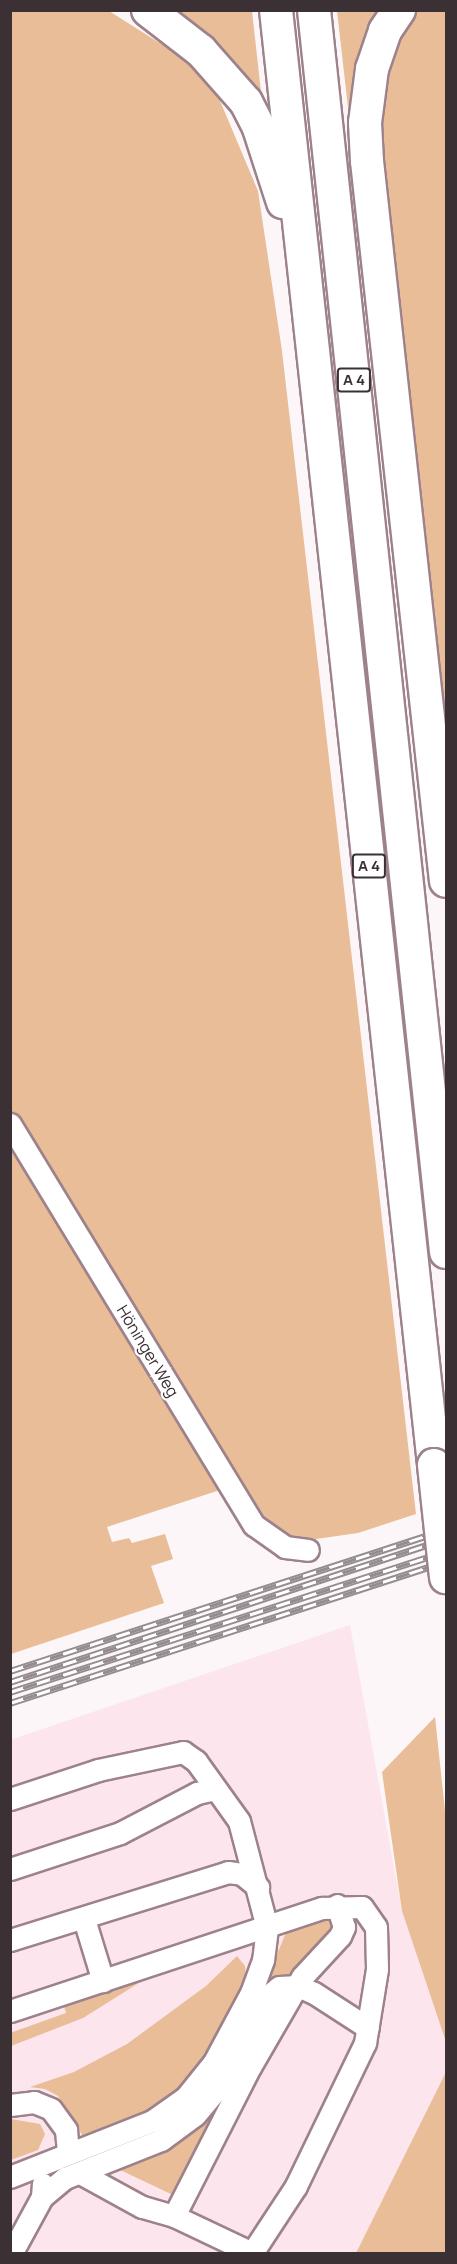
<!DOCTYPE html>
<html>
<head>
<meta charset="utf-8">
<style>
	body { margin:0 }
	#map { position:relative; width:457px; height:2264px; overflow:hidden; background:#fcf6f8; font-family:Manrope,sans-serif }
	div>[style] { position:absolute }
	.built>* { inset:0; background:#fce5ed }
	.green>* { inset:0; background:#e8bd97 }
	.roads { filter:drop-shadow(2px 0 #9d828b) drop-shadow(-2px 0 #9d828b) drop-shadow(0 2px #9d828b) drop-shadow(0 -2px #9d828b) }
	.minor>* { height:21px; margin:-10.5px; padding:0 10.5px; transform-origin:10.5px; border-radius:10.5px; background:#fff }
	.highway>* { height:32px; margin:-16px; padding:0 16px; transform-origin:16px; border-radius:16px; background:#fff }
	.rail>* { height:7px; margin-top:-3.5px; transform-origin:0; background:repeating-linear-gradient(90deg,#fff 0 14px,#958c8f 0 28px); box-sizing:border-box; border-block:2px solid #958c8f }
	.bridges { filter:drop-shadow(2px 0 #9d828b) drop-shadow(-2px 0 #9d828b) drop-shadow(0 2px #9d828b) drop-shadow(0 -2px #9d828b) }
	.highway-bridge>* { height:32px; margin:-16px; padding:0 16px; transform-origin:16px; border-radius:16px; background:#fff }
	span { translate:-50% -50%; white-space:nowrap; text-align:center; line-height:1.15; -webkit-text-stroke:4.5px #fff; paint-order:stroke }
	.shield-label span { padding:2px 4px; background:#fff; border:2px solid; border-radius:4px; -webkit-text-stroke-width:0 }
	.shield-label { font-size:15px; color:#3b3034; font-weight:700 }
	.street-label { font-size:16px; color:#3b3034 }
	.frame { position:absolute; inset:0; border:12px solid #3b3034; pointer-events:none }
</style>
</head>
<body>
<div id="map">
	<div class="built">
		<i style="clip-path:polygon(350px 1625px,402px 1911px,446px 2042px,446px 2072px,356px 2253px,11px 2253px,10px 1740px)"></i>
	</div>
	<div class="green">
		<i style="clip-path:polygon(10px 11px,109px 11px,166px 47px,194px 68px,218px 96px,258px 191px,282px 351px,416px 1514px,358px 1533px,295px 1542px,260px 1521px,11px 1112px)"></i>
		<i style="clip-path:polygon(162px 11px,252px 11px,262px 101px)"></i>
		<i style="clip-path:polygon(337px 11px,388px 11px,350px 125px)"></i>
		<i style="clip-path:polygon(408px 11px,446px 11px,446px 770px,375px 118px,382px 70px)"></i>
		<i style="clip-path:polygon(10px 1134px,226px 1488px,107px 1527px,112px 1542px,129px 1538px,132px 1543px,165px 1534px,173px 1559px,151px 1566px,164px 1603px,11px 1654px)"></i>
		<i style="clip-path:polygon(435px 1717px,446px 1820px,446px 2042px,402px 1911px,382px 1772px)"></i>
		<i style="clip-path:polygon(329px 1917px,336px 1925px,293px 1976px,282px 1976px,265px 1984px,287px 1930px)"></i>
		<i style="clip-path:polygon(237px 1956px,245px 1966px,246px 1980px,215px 2043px,188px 2083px,158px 2108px,83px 2136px,58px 2096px,45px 2089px,30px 2087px,74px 2072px,127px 2044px,206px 1986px)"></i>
		<i style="clip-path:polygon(150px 1976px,83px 2018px,11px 2046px,10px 2033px,66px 2013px,64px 2006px,51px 2007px)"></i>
		<i style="clip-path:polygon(446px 2072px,446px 2253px,356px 2253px)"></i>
		<i style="clip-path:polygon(235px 2077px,173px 2195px,116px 2168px)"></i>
		<i style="clip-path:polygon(11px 2119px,40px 2124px,45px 2134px,38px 2150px,11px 2160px)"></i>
	</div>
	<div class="roads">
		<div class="minor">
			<i style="left:10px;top:1124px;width:469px;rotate:58.7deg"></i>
			<i style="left:254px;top:1525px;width:38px;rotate:35deg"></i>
			<i style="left:285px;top:1547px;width:23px;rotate:7deg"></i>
			<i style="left:10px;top:1799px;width:93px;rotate:-18.2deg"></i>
			<i style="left:98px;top:1770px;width:87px;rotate:-12deg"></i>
			<i style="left:183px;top:1752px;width:16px;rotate:35deg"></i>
			<i style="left:196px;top:1761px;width:74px;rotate:54.4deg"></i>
			<i style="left:239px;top:1821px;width:111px;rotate:75.3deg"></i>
			<i style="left:267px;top:1928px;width:32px;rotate:97deg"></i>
			<i style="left:263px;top:1960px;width:33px;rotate:110deg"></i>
			<i style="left:252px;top:1991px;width:81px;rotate:118.2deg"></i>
			<i style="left:214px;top:2062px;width:45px;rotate:128.7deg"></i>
			<i style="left:186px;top:2097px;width:42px;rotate:144.8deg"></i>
			<i style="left:152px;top:2121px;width:153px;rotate:158.5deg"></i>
			<i style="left:10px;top:1869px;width:116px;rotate:-18.1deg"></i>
			<i style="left:120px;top:1833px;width:87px;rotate:-27.5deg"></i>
			<i style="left:197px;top:1793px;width:19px;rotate:-12deg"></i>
			<i style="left:84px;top:1919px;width:65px;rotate:73deg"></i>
			<i style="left:10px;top:1940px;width:228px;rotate:-17.3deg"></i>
			<i style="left:228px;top:1872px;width:14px;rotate:8deg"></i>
			<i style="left:242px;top:1874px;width:21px;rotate:39deg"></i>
			<i style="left:10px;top:2011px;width:329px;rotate:-18.3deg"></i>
			<i style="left:322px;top:1908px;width:40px;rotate:-1.4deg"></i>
			<i style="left:362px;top:1907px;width:24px;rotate:55deg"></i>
			<i style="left:376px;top:1927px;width:42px;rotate:88.6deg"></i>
			<i style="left:377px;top:1969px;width:75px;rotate:99.2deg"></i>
			<i style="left:365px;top:2043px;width:159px;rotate:115.8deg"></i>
			<i style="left:296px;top:2186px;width:80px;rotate:123.3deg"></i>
			<i style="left:252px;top:2253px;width:86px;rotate:-154.6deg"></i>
			<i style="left:174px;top:2216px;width:33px;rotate:-164deg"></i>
			<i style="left:142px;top:2207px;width:71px;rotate:-151.3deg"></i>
			<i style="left:10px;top:2105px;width:24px;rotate:-7deg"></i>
			<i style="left:34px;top:2102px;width:18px;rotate:22deg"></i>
			<i style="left:51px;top:2109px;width:26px;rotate:54deg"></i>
			<i style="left:66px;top:2130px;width:23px;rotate:85deg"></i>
			<i style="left:42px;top:2197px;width:30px;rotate:-40deg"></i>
			<i style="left:65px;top:2178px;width:103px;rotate:-21.6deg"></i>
			<i style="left:161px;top:2140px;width:42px;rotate:-36.3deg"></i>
			<i style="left:195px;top:2115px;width:30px;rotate:-50deg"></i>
			<i style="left:214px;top:2092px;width:110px;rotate:-60.6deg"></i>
			<i style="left:268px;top:1996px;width:14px;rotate:-39deg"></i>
			<i style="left:279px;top:1987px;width:19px;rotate:-3deg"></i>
			<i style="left:298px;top:1986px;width:17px;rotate:24deg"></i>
			<i style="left:314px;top:1993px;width:64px;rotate:32.9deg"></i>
			<i style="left:174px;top:2216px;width:167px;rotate:-63deg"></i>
			<i style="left:250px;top:2067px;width:104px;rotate:-60deg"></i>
			<i style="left:302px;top:1977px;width:56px;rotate:-47.2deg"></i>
			<i style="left:340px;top:1936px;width:10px;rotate:-66deg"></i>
			<i style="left:344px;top:1927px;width:23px;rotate:-108deg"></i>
			<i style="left:11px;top:2254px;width:65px;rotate:-61.5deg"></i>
			<i style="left:42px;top:2197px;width:13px;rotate:-86deg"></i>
		</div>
		<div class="highway">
			<i style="left:148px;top:10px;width:67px;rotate:37.7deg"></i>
			<i style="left:201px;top:51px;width:68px;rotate:48.6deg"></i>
			<i style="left:246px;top:102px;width:29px;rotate:63deg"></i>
			<i style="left:259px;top:128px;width:78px;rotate:72deg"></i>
			<i style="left:276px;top:10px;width:1464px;rotate:83.8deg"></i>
			<i style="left:314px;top:10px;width:1249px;rotate:83.93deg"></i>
			<i style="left:399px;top:10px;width:25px;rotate:124deg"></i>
			<i style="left:385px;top:31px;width:40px;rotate:108.9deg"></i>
			<i style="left:372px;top:69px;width:54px;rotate:97.4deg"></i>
			<i style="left:365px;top:123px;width:38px;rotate:87deg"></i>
			<i style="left:367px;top:161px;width:724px;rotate:83.74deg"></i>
		</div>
	</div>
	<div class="rail">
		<i style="left:10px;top:1671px;width:459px;rotate:-18deg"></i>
		<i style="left:10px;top:1682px;width:459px;rotate:-18.2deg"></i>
		<i style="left:10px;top:1692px;width:458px;rotate:-17.9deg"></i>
		<i style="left:10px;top:1703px;width:459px;rotate:-18deg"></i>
	</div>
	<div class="bridges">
		<div class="highway-bridge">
			<i style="left:434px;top:1465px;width:113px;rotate:83.9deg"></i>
		</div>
	</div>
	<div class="shield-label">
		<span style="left:354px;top:380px">A 4</span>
		<span style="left:369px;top:866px">A 4</span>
	</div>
	<div class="street-label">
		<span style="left:148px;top:1351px;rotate:59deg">Höninger Weg</span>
	</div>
	<div class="frame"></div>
</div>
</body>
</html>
